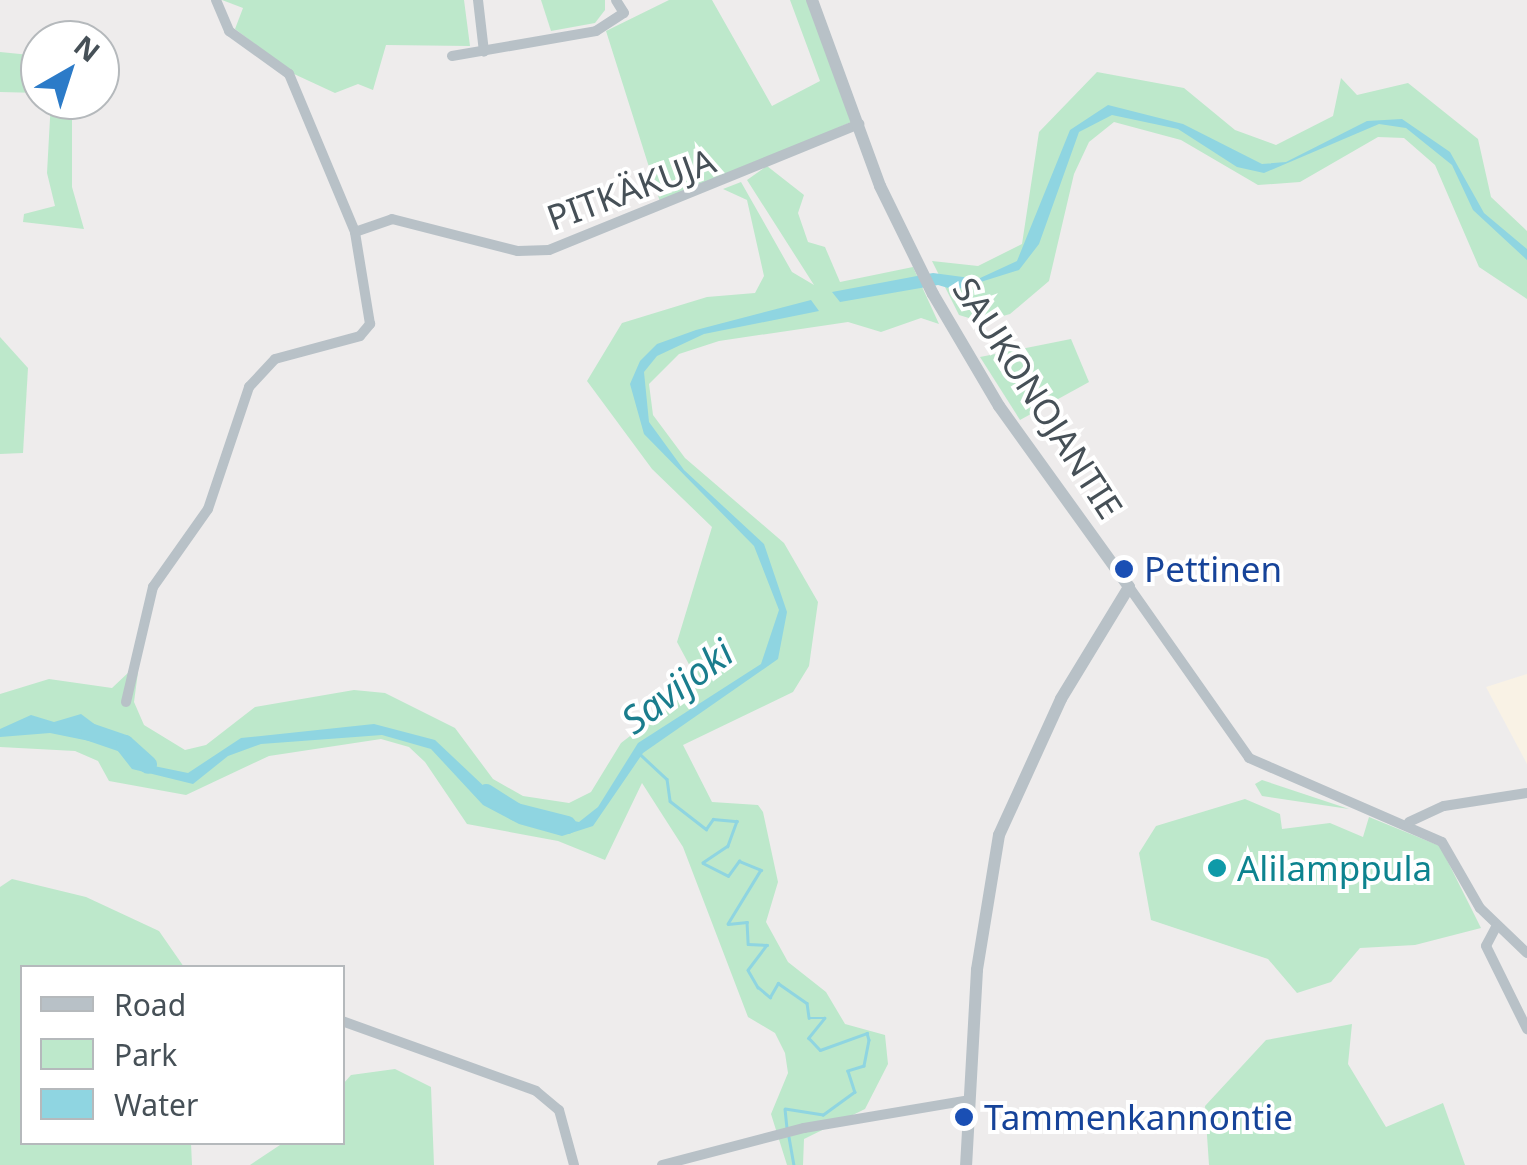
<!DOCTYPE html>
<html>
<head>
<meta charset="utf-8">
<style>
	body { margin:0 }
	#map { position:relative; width:1527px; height:1165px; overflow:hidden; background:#eeecec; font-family:"Noto Sans",sans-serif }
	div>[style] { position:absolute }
	.commercial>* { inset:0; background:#f9f2e5 }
	.green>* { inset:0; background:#bde8cb }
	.water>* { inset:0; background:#8fd5e1 }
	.stream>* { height:2.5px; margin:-1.25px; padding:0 1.25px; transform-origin:1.25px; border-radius:1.25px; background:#8fd5e1 }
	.river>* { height:18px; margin:-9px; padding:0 9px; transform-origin:9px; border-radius:9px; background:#8fd5e1 }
	.minor>* { height:10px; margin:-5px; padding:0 5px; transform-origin:5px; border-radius:5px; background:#b8c1c7 }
	.tertiary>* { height:12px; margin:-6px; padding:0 6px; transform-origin:6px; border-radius:6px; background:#b8c1c7 }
	.dots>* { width:28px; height:28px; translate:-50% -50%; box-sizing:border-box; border:5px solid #fff; border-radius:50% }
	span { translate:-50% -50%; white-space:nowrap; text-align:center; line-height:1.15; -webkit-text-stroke:8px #fff; paint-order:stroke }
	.street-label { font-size:35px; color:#465057 }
	.transit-label { font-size:35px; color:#164399 }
	.left { translate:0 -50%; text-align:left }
	.culture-label { font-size:35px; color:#0d838f }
	.water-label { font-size:38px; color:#1a7d8d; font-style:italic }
	.legend { position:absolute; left:20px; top:965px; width:325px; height:180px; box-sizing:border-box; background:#fff; border:2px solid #b5b9bc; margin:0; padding:12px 18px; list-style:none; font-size:30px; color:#465057 }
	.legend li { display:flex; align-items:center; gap:20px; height:50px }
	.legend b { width:50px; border:2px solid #b5b9bc }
	.north { position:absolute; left:20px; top:20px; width:100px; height:100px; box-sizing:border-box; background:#fff; border:2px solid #b5b9bc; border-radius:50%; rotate:39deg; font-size:28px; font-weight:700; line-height:40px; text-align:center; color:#465057 }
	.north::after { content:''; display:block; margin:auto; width:35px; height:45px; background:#2c7bc8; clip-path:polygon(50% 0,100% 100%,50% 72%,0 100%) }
</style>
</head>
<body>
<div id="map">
	<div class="commercial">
		<i style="clip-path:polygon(1527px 674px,1527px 764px,1486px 687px)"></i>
	</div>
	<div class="green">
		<i style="clip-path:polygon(222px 0,464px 0,470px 46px,386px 45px,373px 90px,358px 84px,335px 93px,294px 74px,235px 29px,243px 8px)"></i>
		<i style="clip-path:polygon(541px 0,605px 0,605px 10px,595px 23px,551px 31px)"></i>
		<i style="clip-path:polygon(669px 0,712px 0,772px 106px,820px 81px,790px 0,807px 0,851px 122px,661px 205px,606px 31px)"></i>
		<i style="clip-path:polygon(0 52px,40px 56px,40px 93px,0 92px)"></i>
		<i style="clip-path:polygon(1097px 72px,1184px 88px,1235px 130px,1276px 145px,1333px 116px,1341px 78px,1357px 95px,1408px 83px,1478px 139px,1491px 197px,1527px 231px,1527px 299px,1479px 267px,1435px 165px,1404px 138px,1378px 137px,1300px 182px,1258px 185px,1181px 140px,1114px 122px,1089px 142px,1074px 174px,1049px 281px,1010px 314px,982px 322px,959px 315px,932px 261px,978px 266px,1022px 244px,1039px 132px)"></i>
		<i style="clip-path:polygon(51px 100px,72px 100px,72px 187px,84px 229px,23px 222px,24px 214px,55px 206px,47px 173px)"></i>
		<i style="clip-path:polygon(767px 166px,804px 195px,798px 213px,808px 242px,825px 247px,840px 282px,913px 267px,939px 324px,921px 318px,881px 332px,848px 322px,719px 341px,679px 354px,649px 384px,653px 415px,685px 458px,784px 543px,818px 602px,809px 666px,793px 692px,683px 745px,712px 802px,758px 805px,763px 812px,778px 882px,766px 922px,788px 962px,826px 992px,845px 1024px,885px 1035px,888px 1064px,865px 1109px,804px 1139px,803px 1165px,787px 1165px,771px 1114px,788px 1073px,785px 1053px,775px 1033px,748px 1017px,683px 847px,642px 783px,605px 860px,558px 841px,467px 824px,425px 762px,409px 747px,381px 739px,269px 756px,186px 795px,109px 781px,98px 761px,75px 751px,0 747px,0 694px,49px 679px,112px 688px,130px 671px,138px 672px,134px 702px,144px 725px,185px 750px,206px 745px,255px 707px,354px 690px,385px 693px,455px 728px,493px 779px,523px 796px,569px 803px,591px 792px,621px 743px,699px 683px,677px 642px,712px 527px,652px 469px,587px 381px,622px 323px,707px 297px,755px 293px,764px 276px,747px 200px,723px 189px,741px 182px,792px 272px,814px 285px,747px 180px)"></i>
		<i style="clip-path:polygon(0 337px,28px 368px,23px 453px,0 454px)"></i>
		<i style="clip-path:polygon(1071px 339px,1089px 382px,1020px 420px,980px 357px)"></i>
		<i style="clip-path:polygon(1262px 780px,1349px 809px,1262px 796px,1255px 784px)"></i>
		<i style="clip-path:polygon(1245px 799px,1280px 814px,1282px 829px,1330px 823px,1363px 837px,1369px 817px,1440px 846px,1481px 928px,1415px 945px,1360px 948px,1331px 982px,1297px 993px,1268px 959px,1151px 920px,1139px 853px,1156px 826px)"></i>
		<i style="clip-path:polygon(12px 879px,86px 897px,159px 931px,184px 967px,22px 968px,22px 1142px,191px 1143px,192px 1165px,0 1165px,0 887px)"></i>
		<i style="clip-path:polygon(1352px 1024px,1348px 1064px,1386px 1127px,1443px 1103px,1465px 1165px,1209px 1165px,1205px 1106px,1266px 1040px)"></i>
		<i style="clip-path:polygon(395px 1069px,431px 1087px,434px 1165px,250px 1165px,283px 1143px,342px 1142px,343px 1084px,351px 1075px)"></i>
	</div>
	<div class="water">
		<i style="clip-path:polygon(1108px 105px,1183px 124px,1262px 164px,1286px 162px,1367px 121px,1402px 119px,1450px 152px,1484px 213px,1527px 249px,1527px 260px,1473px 210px,1452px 165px,1406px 128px,1379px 124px,1264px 173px,1237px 167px,1178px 129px,1112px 115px,1079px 132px,1039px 244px,1019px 270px,955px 290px,938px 285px,840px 302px,832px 292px,933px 273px,978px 279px,1017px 261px,1070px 130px)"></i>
		<i style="clip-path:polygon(811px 300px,819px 311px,704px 334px,657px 356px,644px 372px,649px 422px,684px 470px,764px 544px,787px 612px,778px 659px,643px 753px,593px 826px,562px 836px,519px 824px,483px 805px,431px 749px,382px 735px,261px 744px,228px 756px,193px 784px,132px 769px,114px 746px,50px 733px,0 737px,0 729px,31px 715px,54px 722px,81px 714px,149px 765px,188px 773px,241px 738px,374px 724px,435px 740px,506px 807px,579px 822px,598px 807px,638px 743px,761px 664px,779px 610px,754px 546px,644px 434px,630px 384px,640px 361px,657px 344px,696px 330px)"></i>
	</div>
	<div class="stream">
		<i style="left:641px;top:755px;width:35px;rotate:43deg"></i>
		<i style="left:667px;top:779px;width:22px;rotate:82deg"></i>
		<i style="left:670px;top:801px;width:46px;rotate:37.9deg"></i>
		<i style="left:706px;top:829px;width:12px;rotate:-55deg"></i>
		<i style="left:713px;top:819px;width:24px;rotate:5deg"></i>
		<i style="left:737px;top:821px;width:27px;rotate:110deg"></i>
		<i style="left:728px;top:846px;width:30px;rotate:146deg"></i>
		<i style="left:703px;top:863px;width:28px;rotate:27deg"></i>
		<i style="left:728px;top:876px;width:19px;rotate:-54deg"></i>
		<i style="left:739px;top:861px;width:24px;rotate:22deg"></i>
		<i style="left:761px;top:870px;width:63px;rotate:121.4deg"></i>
		<i style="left:728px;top:924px;width:19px;rotate:-6deg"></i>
		<i style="left:747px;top:922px;width:22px;rotate:87deg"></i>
		<i style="left:748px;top:944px;width:19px;rotate:3deg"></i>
		<i style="left:767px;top:945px;width:31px;rotate:127deg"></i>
		<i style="left:748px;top:970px;width:20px;rotate:60deg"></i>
		<i style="left:758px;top:987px;width:16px;rotate:40deg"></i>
		<i style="left:770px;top:997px;width:16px;rotate:-60deg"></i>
		<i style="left:778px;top:983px;width:35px;rotate:35deg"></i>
		<i style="left:807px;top:1003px;width:15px;rotate:82deg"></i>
		<i style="left:809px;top:1018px;width:16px"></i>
		<i style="left:825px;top:1018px;width:26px;rotate:129deg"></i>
		<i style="left:809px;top:1038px;width:16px;rotate:47deg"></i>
		<i style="left:820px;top:1050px;width:50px;rotate:-19.9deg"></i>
		<i style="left:867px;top:1033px;width:7px;rotate:74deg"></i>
		<i style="left:869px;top:1040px;width:26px;rotate:101deg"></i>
		<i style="left:864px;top:1066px;width:17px;rotate:163deg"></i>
		<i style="left:848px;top:1071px;width:22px;rotate:72deg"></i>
		<i style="left:855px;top:1092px;width:39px;rotate:144deg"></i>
		<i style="left:823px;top:1115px;width:38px;rotate:-171deg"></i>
		<i style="left:785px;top:1109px;width:20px;rotate:84deg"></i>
		<i style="left:789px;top:1137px;width:28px;rotate:80deg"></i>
	</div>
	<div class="river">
		<i style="left:90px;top:732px;width:37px;rotate:19deg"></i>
		<i style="left:125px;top:744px;width:31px;rotate:42deg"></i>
		<i style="left:486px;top:793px;width:36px;rotate:32deg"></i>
		<i style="left:516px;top:812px;width:53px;rotate:14.3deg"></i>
	</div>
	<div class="minor">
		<i style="left:216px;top:0;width:34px;rotate:67deg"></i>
		<i style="left:229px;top:31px;width:74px;rotate:35.6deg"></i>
		<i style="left:289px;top:74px;width:171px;rotate:67.3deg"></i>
		<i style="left:355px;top:232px;width:39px;rotate:-19deg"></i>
		<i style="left:392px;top:219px;width:130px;rotate:14.3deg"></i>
		<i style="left:518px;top:251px;width:31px;rotate:-2deg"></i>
		<i style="left:549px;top:250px;width:335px;rotate:-22.1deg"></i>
		<i style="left:478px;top:0;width:52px;rotate:83.4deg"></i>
		<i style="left:452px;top:56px;width:146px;rotate:-9.8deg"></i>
		<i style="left:596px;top:31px;width:33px;rotate:-33deg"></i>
		<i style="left:624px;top:13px;width:15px;rotate:-122deg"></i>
		<i style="left:1129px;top:587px;width:209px;rotate:54.9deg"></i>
		<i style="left:1249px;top:758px;width:210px;rotate:23.5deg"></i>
		<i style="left:1442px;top:842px;width:76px;rotate:60.1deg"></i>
		<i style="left:1480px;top:908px;width:65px;rotate:43.8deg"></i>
		<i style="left:126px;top:702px;width:118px;rotate:-76.8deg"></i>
		<i style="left:153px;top:587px;width:95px;rotate:-54.8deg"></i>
		<i style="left:208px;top:509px;width:129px;rotate:-71.4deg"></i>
		<i style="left:249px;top:387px;width:38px;rotate:-47deg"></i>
		<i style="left:275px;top:359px;width:88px;rotate:-15.1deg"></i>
		<i style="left:360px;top:336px;width:16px;rotate:-50deg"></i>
		<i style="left:370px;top:324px;width:93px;rotate:-99.3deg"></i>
		<i style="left:1409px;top:822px;width:38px;rotate:-25deg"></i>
		<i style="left:1444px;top:806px;width:84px;rotate:-8.9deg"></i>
		<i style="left:1496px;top:927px;width:21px;rotate:118deg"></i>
		<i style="left:1486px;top:946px;width:93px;rotate:63.7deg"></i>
		<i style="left:342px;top:1021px;width:206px;rotate:19.8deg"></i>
		<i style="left:536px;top:1091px;width:30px;rotate:40deg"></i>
		<i style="left:559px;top:1110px;width:57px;rotate:74.7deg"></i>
		<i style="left:662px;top:1165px;width:147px;rotate:-14.6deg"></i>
		<i style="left:804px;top:1128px;width:167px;rotate:-9.6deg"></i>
	</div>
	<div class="tertiary">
		<i style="left:812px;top:0;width:198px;rotate:69.9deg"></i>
		<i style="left:880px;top:186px;width:120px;rotate:63.9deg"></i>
		<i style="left:933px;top:294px;width:130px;rotate:59.5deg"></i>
		<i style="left:999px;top:406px;width:223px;rotate:54.3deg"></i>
		<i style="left:1129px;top:587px;width:131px;rotate:121.3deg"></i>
		<i style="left:1061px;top:699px;width:149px;rotate:114.5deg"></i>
		<i style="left:999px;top:835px;width:137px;rotate:99.3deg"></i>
		<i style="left:977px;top:970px;width:195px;rotate:93.2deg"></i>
	</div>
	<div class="dots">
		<i style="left:1124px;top:569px;background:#1a4fb4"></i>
		<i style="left:1217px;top:868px;background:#0f9aa8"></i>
		<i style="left:964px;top:1117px;background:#1a4fb4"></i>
	</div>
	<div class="street-label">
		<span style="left:631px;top:189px;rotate:-20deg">PITKÄKUJA</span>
		<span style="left:1038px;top:398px;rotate:57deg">SAUKONOJANTIE</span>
	</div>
	<div class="transit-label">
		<span class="left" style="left:1144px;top:569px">Pettinen</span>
		<span class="left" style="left:984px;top:1117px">Tammenkannontie</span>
	</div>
	<div class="culture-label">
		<span class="left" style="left:1237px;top:868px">Alilamppula</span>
	</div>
	<div class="water-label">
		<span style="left:677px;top:686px;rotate:-37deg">Savijoki</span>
	</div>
	<ul class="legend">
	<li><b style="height:12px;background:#b8c1c7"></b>Road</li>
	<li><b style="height:28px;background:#bde8cb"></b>Park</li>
	<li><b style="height:28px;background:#8fd5e1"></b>Water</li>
	</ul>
	<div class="north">N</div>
</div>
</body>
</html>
